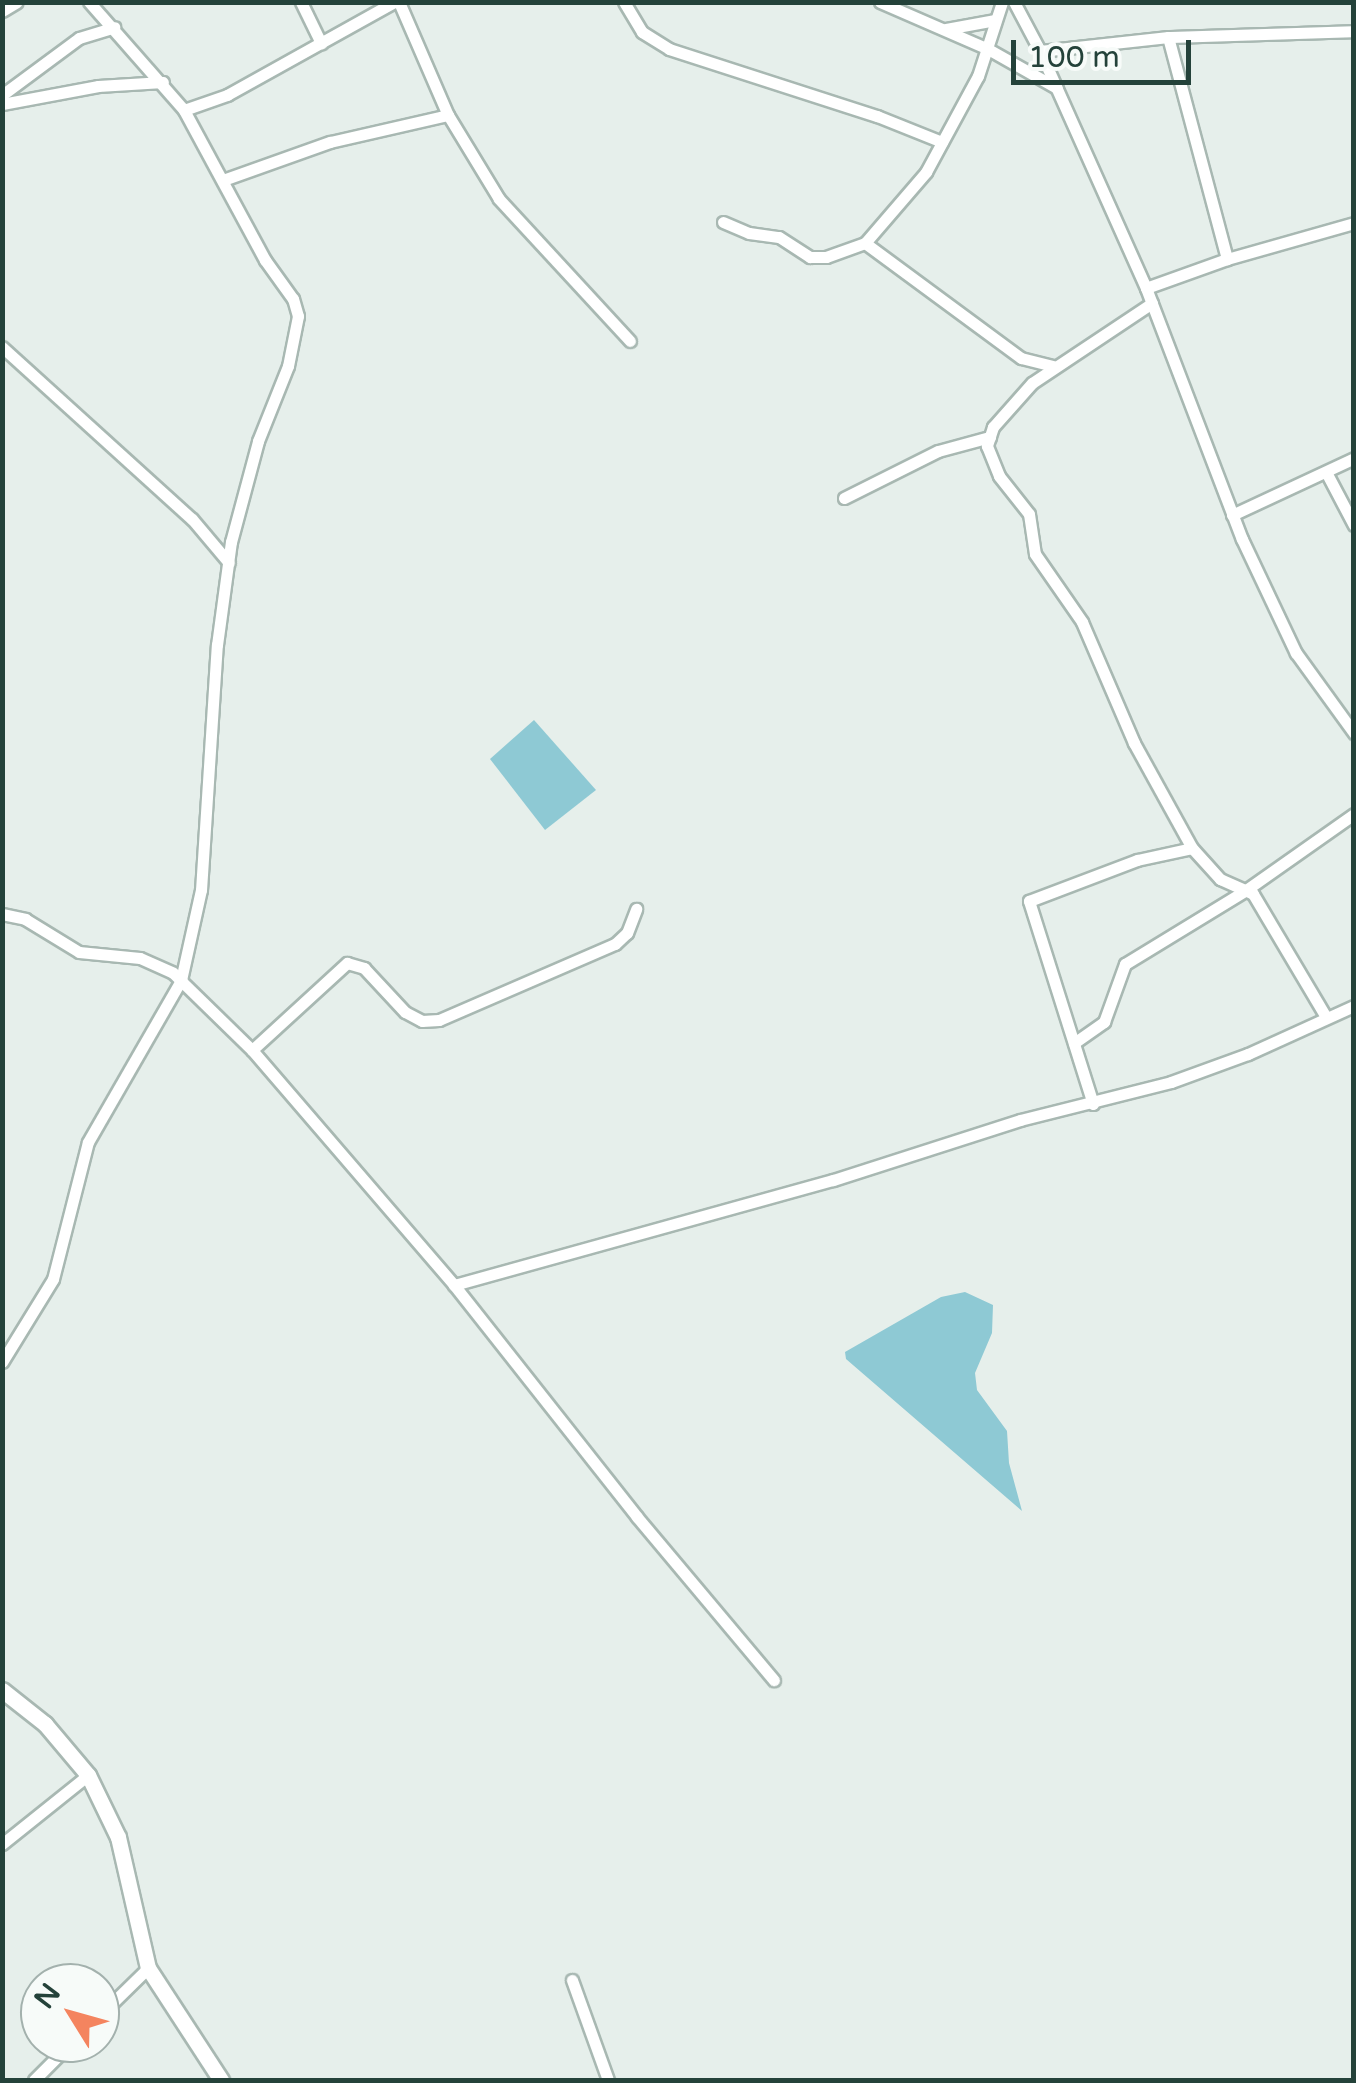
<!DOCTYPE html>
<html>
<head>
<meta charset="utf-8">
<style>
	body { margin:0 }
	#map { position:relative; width:1356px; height:2083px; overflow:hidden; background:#e6efeb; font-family:"Varela Round",sans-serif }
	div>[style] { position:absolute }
	.water>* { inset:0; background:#8ec9d4 }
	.roads { filter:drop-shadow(2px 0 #a8b8b2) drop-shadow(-2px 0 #a8b8b2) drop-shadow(0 2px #a8b8b2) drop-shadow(0 -2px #a8b8b2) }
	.street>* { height:11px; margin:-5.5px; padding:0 5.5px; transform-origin:5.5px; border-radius:5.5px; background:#fff }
	.secondary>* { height:15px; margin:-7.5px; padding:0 7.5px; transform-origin:7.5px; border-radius:7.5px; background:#fff }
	span { translate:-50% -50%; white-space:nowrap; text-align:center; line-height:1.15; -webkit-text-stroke:8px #f7fbf9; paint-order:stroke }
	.frame { position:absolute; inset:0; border:5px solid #24423a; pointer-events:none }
	.north { position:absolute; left:20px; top:1963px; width:100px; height:100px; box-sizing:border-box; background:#f7fbf9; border:2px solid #a3b1ad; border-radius:50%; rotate:307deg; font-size:28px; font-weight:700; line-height:40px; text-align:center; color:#24423a }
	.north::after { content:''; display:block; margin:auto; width:35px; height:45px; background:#f4845f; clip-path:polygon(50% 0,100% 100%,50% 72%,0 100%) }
	.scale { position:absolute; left:1011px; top:40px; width:180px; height:45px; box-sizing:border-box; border:5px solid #24423a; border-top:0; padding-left:12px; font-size:30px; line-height:35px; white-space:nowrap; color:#24423a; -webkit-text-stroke:8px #f7fbf9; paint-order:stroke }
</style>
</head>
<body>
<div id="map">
	<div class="water">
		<i style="clip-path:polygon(534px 720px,596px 790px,545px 830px,490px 759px)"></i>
		<i style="clip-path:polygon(965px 1292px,993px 1305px,992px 1333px,975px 1373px,977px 1390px,1007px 1431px,1009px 1463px,1022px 1511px,846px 1359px,845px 1352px,941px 1297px)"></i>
	</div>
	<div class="roads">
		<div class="street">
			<i style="left:301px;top:2px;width:46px;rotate:64deg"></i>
			<i style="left:399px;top:2px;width:123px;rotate:66.6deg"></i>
			<i style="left:448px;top:115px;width:98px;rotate:58.7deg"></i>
			<i style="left:499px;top:199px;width:193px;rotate:47.3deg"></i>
			<i style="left:624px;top:2px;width:35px;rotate:59deg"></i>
			<i style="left:642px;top:32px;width:32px;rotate:32deg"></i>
			<i style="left:669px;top:49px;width:219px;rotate:17.9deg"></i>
			<i style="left:877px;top:116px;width:70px;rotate:21.8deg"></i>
			<i style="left:880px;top:2px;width:118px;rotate:23.5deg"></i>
			<i style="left:988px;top:49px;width:79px;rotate:29.5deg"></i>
			<i style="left:1014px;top:2px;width:55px;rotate:62deg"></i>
			<i style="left:1040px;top:51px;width:260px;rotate:65.9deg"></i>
			<i style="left:1146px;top:288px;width:269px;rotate:69.1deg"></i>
			<i style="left:1242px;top:539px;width:126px;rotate:64.7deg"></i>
			<i style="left:1296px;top:653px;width:99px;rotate:54.1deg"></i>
			<i style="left:2px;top:11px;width:17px;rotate:-31deg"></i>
			<i style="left:946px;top:29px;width:50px;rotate:-10.4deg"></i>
			<i style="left:1168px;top:37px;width:230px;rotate:75.1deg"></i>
			<i style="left:1040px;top:51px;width:129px;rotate:-6.2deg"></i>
			<i style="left:1168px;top:37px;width:186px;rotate:-1.8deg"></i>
			<i style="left:2px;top:95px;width:96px;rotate:-36.5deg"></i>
			<i style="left:79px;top:38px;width:37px;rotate:-17deg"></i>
			<i style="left:2px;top:104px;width:98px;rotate:-10.6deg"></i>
			<i style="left:98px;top:86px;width:65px;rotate:-3.5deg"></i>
			<i style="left:184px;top:110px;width:46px;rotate:-19.2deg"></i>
			<i style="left:227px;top:95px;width:191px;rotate:-29.1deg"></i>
			<i style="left:223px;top:180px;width:114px;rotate:-19.6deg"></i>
			<i style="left:330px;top:142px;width:121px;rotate:-12.9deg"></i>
			<i style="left:723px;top:222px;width:28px;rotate:23deg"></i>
			<i style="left:749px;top:233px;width:30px;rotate:8deg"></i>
			<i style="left:779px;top:237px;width:37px;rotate:33deg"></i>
			<i style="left:810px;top:257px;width:16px"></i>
			<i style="left:826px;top:257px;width:41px;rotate:-19.7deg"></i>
			<i style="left:865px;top:243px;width:94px;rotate:-49.3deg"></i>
			<i style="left:926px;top:172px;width:109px;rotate:-61.6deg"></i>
			<i style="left:978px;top:76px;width:78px;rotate:-72deg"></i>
			<i style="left:865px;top:243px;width:194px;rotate:36.4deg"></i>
			<i style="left:1021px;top:358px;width:33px;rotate:14deg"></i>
			<i style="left:1146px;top:288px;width:86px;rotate:-19.7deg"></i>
			<i style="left:1227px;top:259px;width:132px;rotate:-15.8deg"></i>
			<i style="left:1152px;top:303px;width:144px;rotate:146.3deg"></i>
			<i style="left:1032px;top:383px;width:59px;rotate:131.6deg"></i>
			<i style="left:993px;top:427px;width:20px;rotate:108deg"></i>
			<i style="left:987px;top:446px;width:32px;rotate:68deg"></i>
			<i style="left:999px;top:476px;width:48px;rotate:51.7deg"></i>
			<i style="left:1029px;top:514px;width:40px;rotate:81.5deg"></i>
			<i style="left:1035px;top:554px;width:83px;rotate:55.3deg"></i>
			<i style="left:1082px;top:622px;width:132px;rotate:66.7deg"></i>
			<i style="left:1134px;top:743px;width:120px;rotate:61.1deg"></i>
			<i style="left:2px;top:347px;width:256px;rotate:42.2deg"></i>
			<i style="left:192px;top:519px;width:57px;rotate:49.9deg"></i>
			<i style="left:1326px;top:472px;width:60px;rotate:62.2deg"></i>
			<i style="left:844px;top:498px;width:105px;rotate:-26.6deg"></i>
			<i style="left:938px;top:451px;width:54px;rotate:-15.1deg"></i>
			<i style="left:1232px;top:515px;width:135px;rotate:-25deg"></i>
			<i style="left:2px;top:914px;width:24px;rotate:12deg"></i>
			<i style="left:25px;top:919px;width:63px;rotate:31.4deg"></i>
			<i style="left:79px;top:952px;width:61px;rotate:5.6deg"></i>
			<i style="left:140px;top:958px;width:36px;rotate:24deg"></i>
			<i style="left:173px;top:973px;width:110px;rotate:44.3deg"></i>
			<i style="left:252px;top:1050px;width:310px;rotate:49.3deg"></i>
			<i style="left:454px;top:1285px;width:295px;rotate:51.7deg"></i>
			<i style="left:637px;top:1517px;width:213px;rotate:50deg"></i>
			<i style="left:1074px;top:1043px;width:37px;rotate:-35deg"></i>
			<i style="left:1104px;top:1022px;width:62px;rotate:-70.1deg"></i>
			<i style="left:1125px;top:964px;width:142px;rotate:-31.4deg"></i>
			<i style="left:1246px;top:890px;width:132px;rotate:-35.1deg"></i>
			<i style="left:252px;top:1050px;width:129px;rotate:-42.5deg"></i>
			<i style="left:347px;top:963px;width:18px;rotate:16deg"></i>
			<i style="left:364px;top:968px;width:60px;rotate:47deg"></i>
			<i style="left:405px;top:1012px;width:19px;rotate:28deg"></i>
			<i style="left:422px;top:1021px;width:17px;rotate:-3deg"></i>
			<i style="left:439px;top:1020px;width:192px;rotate:-23.4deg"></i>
			<i style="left:615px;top:944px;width:16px;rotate:-43deg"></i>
			<i style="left:627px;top:933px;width:26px;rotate:-69deg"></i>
			<i style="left:1093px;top:1104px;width:213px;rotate:-107.5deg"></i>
			<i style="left:1029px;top:901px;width:116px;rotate:-20.8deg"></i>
			<i style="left:1137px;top:860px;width:56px;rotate:-12.3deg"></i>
			<i style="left:1192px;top:848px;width:42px;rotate:47.9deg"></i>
			<i style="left:1220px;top:879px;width:36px;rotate:24deg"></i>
			<i style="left:1253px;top:894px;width:143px;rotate:59.3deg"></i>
			<i style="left:454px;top:1285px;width:393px;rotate:-15.5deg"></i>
			<i style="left:833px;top:1180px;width:196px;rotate:-17.8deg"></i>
			<i style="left:1020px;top:1120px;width:156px;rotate:-14.1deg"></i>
			<i style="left:1171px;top:1082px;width:82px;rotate:-20deg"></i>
			<i style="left:1248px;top:1054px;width:116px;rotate:-24.4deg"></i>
			<i style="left:2px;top:1362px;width:97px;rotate:-58.4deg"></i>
			<i style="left:53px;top:1279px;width:141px;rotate:-75.7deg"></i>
			<i style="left:88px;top:1142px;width:187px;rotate:-60.1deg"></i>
			<i style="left:181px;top:980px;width:92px;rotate:-77.5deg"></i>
			<i style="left:201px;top:890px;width:246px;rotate:-86.3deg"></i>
			<i style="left:217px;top:645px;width:104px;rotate:-82.3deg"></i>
			<i style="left:231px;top:542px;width:105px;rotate:-75deg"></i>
			<i style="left:258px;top:441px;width:81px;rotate:-68.2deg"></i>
			<i style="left:288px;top:366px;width:51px;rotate:-78.7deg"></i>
			<i style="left:298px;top:316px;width:18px;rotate:-106deg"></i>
			<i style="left:293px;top:299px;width:48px;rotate:-125.7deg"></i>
			<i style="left:265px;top:260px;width:170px;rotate:-118.4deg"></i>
			<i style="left:184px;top:110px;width:144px;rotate:-131.3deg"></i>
			<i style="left:2px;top:1844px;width:110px;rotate:-38.7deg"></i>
			<i style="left:572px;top:1980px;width:106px;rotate:70.2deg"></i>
			<i style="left:100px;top:2015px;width:67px;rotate:-44.4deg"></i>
			<i style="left:34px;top:2080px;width:52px;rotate:-45deg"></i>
		</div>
		<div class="secondary">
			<i style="left:2px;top:1690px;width:55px;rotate:38.3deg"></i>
			<i style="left:45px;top:1724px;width:67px;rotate:49.9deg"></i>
			<i style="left:88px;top:1775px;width:69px;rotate:64.2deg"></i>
			<i style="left:118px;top:1837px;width:134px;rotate:77.1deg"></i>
			<i style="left:148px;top:1968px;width:134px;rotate:56.9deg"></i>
		</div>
	</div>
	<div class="frame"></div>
	<div class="north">N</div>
	<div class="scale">100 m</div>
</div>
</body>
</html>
